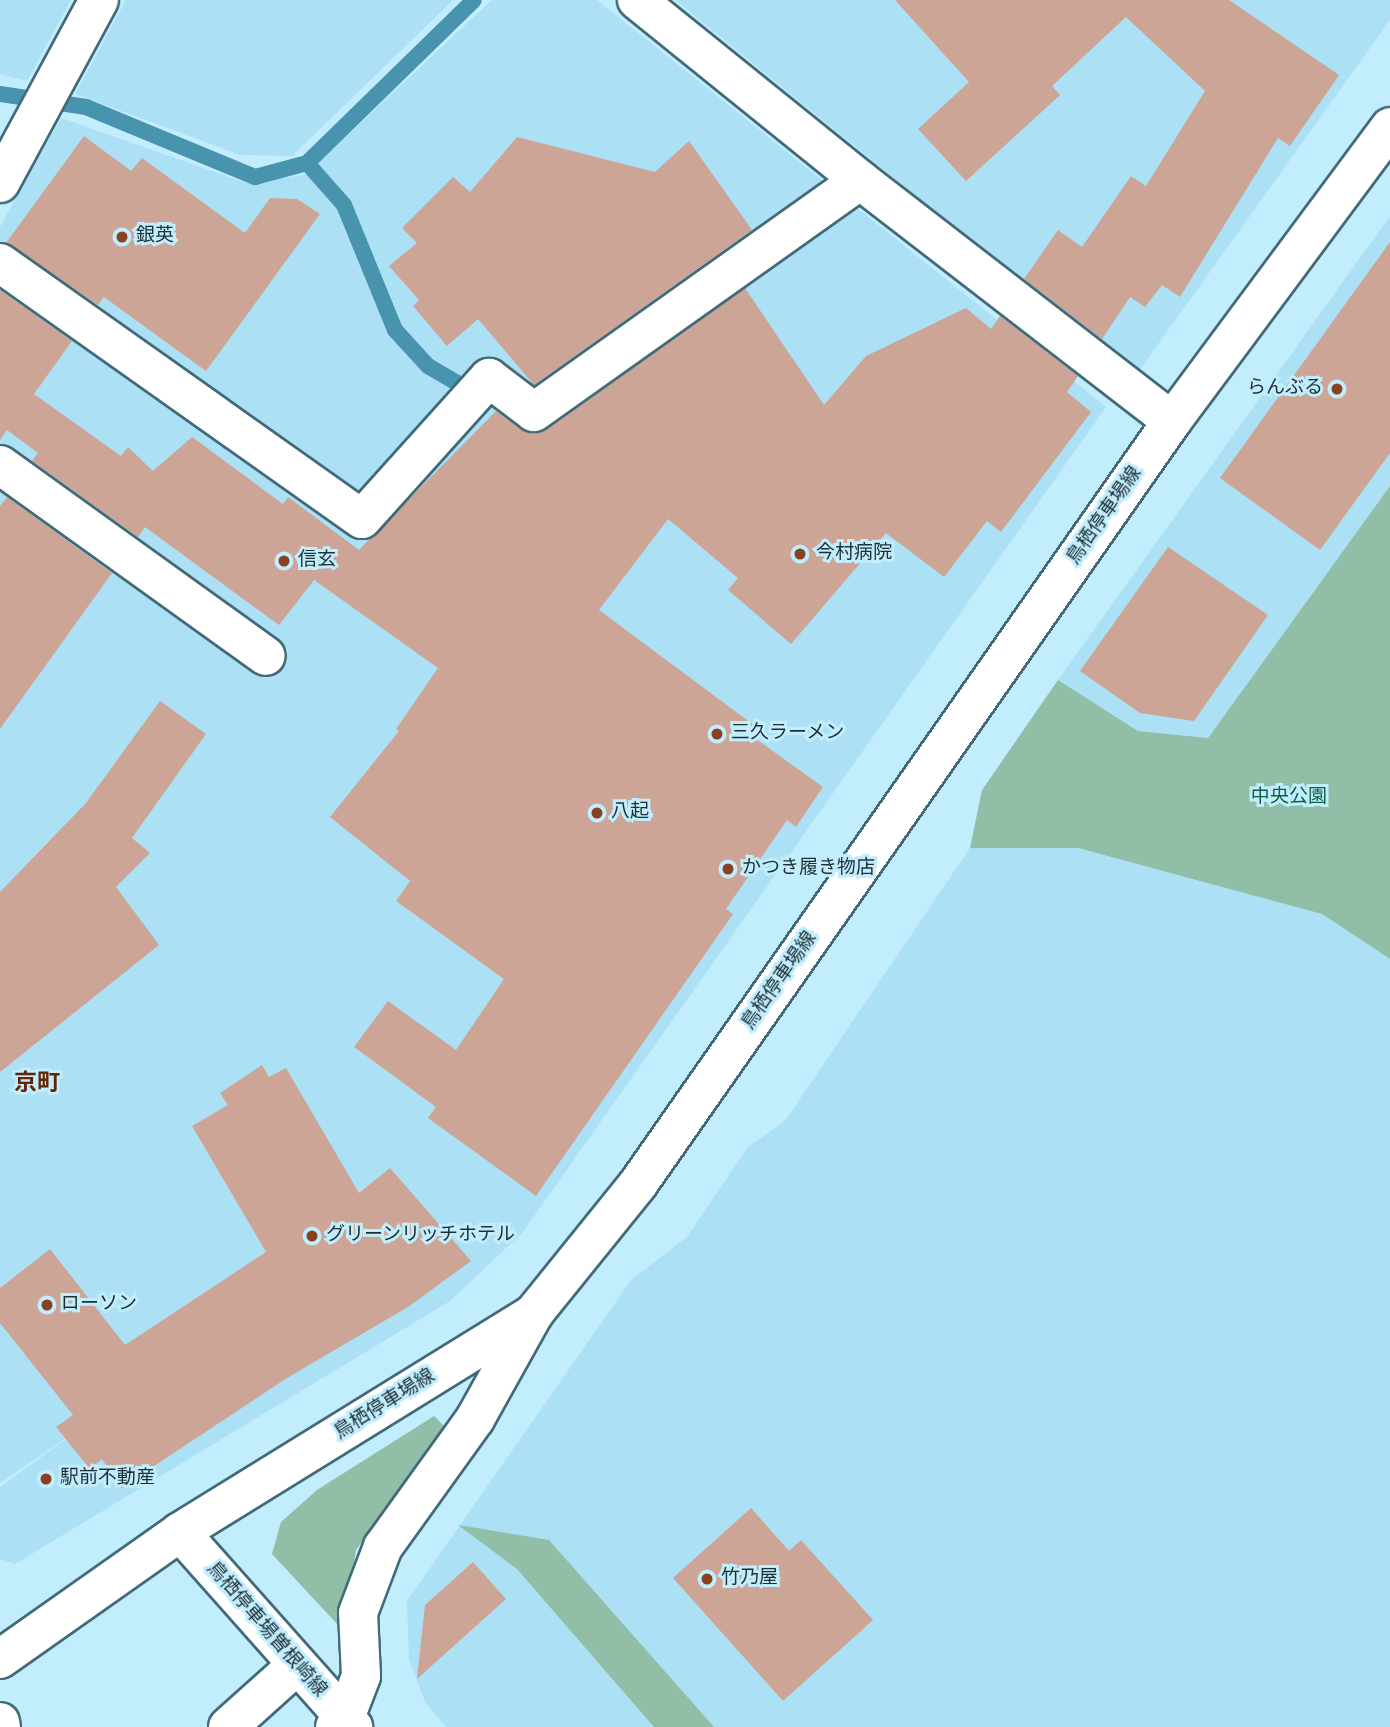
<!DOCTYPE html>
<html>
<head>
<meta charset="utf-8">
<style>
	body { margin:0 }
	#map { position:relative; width:1390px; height:1727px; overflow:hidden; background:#c1edfd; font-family:Overpass,"Noto Sans JP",sans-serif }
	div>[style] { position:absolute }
	.built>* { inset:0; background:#ace0f4 }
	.green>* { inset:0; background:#90bea6 }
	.stream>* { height:16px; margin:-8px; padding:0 8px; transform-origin:8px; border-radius:8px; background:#4893ad }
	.building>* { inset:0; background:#cca596 }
	.roads { filter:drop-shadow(2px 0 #426a78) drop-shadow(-2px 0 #426a78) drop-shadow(0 2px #426a78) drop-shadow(0 -2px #426a78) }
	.street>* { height:38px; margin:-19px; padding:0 19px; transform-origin:19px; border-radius:19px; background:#fff }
	.secondary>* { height:38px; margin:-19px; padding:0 19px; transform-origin:19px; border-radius:19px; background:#fff }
	.dots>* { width:19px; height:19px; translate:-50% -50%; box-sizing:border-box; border:4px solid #c1edfd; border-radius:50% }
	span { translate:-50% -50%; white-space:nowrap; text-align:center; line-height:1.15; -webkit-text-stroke:6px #c1edfd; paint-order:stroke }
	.poi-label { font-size:19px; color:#1e2f35 }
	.left { translate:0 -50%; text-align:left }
	.right { translate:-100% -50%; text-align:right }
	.street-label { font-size:19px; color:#1e2f35 }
	.park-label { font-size:19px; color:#0d6143 }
	.quarter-label { font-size:23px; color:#642405; font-weight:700 }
</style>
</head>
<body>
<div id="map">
	<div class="built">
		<i style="clip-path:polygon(0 0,71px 0,27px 81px,0 74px)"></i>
		<i style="clip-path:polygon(126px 0,453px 0,292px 156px,241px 155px,75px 94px)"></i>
		<i style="clip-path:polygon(492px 0,597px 0,1106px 407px,522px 1233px,450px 1301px,15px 1564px,0 1559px,0 1487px,87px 1424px,0 1483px,0 227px,61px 118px,246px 183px,305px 175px)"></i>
		<i style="clip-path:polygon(675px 0,1390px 0,1390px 20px,1136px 375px)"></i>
		<i style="clip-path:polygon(1390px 216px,1390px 486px,1208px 738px,1138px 731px,1058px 680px)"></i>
		<i style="clip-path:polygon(970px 848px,1077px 848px,1322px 914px,1390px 959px,1390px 1727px,446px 1727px,425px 1702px,409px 1659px,407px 1601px,632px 1279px,687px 1237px,748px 1147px,785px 1121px)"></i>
	</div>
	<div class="green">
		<i style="clip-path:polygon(1390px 486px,1390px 959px,1322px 914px,1078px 848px,970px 848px,982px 790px,1058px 680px,1138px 731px,1208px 738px)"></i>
		<i style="clip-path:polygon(434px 1416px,446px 1428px,356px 1550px,347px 1617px,337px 1624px,272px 1554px,281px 1522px,317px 1490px)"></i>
		<i style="clip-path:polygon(458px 1525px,549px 1540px,714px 1727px,654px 1727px,517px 1569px)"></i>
	</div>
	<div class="stream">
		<i style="left:0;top:94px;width:87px;rotate:8.6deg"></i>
		<i style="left:86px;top:107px;width:183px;rotate:22.5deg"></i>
		<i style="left:255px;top:177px;width:54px;rotate:-15.1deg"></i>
		<i style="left:307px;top:163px;width:233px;rotate:-44.3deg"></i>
		<i style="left:307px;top:163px;width:56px;rotate:48.6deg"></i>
		<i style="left:344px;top:205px;width:135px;rotate:67.8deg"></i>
		<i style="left:395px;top:330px;width:49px;rotate:47.5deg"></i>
		<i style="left:428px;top:366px;width:56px;rotate:30.3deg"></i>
	</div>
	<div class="building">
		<i style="clip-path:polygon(895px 0,1229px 0,1339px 75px,1290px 146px,1278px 138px,1180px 297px,1162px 285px,1145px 307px,1130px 297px,1102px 339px,1024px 279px,1058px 230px,1082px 247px,1131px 176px,1146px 186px,1205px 91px,1126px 17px,1052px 86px,1060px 95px,966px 181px,918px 129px,969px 82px)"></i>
		<i style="clip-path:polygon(84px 136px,131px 171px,142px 158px,245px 233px,270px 198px,297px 199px,320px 214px,206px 371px,104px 297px,98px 305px,6px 243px)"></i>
		<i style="clip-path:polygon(517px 137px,655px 172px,689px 141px,752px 230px,534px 385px,478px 319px,447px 346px,413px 306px,419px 300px,389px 266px,417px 243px,402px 228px,453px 177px,470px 192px)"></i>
		<i style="clip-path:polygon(1390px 242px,1390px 453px,1320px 550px,1220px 478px)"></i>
		<i style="clip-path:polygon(745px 288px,824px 405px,866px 356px,966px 308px,991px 329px,1000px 316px,1078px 376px,1067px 392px,1091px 412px,1001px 532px,987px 521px,944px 577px,886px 533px,791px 644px,728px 590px,738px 578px,668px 519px,599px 610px,755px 726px,749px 734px,823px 787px,796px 827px,787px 820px,726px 909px,733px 914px,536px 1196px,428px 1118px,436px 1107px,354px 1047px,388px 1001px,456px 1050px,504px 979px,396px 901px,410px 881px,330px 817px,399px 731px,396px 729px,438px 668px,314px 580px,279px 625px,145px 527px,138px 537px,32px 461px,38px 453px,7px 430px,0 440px,0 290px,72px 341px,34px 394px,121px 456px,128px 447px,153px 471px,192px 437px,283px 504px,288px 497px,359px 550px,496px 411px,522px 430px,533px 434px,546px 430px)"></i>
		<i style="clip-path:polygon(7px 497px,112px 573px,0 729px,0 506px)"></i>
		<i style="clip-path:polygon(1168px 547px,1268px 615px,1194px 721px,1140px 713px,1080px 671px)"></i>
		<i style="clip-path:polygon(160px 701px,206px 734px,132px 838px,150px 853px,116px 887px,159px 945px,0 1072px,0 892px,86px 803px)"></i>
		<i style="clip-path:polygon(262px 1065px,269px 1077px,286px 1068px,359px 1193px,390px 1168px,471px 1261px,408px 1307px,287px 1378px,121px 1488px,102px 1459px,90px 1469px,56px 1427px,73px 1415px,0 1323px,0 1288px,50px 1249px,125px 1345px,266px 1252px,192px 1126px,228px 1105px,220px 1093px)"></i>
		<i style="clip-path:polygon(751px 1508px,789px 1551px,801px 1540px,873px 1620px,783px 1701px,673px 1578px)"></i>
		<i style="clip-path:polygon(473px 1562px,506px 1599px,417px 1679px,425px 1605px)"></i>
	</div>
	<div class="roads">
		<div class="street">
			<i style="left:637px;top:0;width:287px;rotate:38.9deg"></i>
			<i style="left:860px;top:180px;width:394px;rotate:37.7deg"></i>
			<i style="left:0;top:183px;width:208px;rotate:-61.6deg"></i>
			<i style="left:0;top:263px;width:443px;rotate:35.3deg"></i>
			<i style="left:362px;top:519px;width:190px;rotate:-48deg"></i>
			<i style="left:489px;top:378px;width:56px;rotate:37.1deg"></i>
			<i style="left:534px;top:412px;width:400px;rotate:-35.4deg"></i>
			<i style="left:0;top:465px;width:327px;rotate:35.7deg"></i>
			<i style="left:228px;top:1727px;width:93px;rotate:-41.9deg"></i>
			<i style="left:335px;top:1727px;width:13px;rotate:-42deg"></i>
			<i style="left:345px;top:1718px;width:45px;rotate:-69.1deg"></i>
			<i style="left:361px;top:1676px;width:63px;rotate:-92.7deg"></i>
			<i style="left:358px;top:1613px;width:71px;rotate:-69.3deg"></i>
			<i style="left:383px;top:1547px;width:158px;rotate:-54.3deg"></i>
			<i style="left:475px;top:1419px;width:121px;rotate:-60.9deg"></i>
		</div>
		<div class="secondary">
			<i style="left:180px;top:1532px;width:261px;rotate:48.4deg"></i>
			<i style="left:0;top:1659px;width:220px;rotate:-35.2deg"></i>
			<i style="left:180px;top:1532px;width:416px;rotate:-31.7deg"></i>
			<i style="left:534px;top:1313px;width:166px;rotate:-51.1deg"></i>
			<i style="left:638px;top:1184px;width:931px;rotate:-55.01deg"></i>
			<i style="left:1172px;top:421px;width:366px;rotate:-53.4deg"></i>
			<i style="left:0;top:1722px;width:5px;rotate:79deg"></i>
		</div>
	</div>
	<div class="dots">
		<i style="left:122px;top:237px;background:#894122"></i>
		<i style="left:1337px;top:389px;background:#894122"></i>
		<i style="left:800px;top:554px;background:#894122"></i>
		<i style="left:284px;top:561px;background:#894122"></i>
		<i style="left:717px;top:734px;background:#894122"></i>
		<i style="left:597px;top:813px;background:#894122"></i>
		<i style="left:728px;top:869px;background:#894122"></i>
		<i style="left:312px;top:1236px;background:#894122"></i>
		<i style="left:47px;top:1305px;background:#894122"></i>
		<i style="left:46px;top:1479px;background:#894122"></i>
		<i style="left:707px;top:1579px;background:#894122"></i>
	</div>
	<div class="poi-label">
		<span class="left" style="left:136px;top:237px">銀英</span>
		<span class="right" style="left:1323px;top:389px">らんぶる</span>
		<span class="left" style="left:816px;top:554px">今村病院</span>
		<span class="left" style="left:298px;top:561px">信玄</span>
		<span class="left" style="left:731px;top:734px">三久ラーメン</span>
		<span class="left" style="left:611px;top:813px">八起</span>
		<span class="left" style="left:742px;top:869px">かつき履き物店</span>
		<span class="left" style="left:326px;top:1236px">グリーンリッチホテル</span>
		<span class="left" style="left:61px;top:1305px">ローソン</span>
		<span class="left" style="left:60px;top:1479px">駅前不動産</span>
		<span class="left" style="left:721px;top:1579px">竹乃屋</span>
	</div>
	<div class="street-label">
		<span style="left:1105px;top:516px;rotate:-55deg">鳥栖停車場線</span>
		<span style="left:780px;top:981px;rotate:-55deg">鳥栖停車場線</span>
		<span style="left:385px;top:1405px;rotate:-32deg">鳥栖停車場線</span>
		<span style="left:266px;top:1630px;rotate:49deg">鳥栖停車場曽根崎線</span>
	</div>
	<div class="park-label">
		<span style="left:1289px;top:798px">中央公園</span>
	</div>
	<div class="quarter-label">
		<span style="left:37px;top:1085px">京町</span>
	</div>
</div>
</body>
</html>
